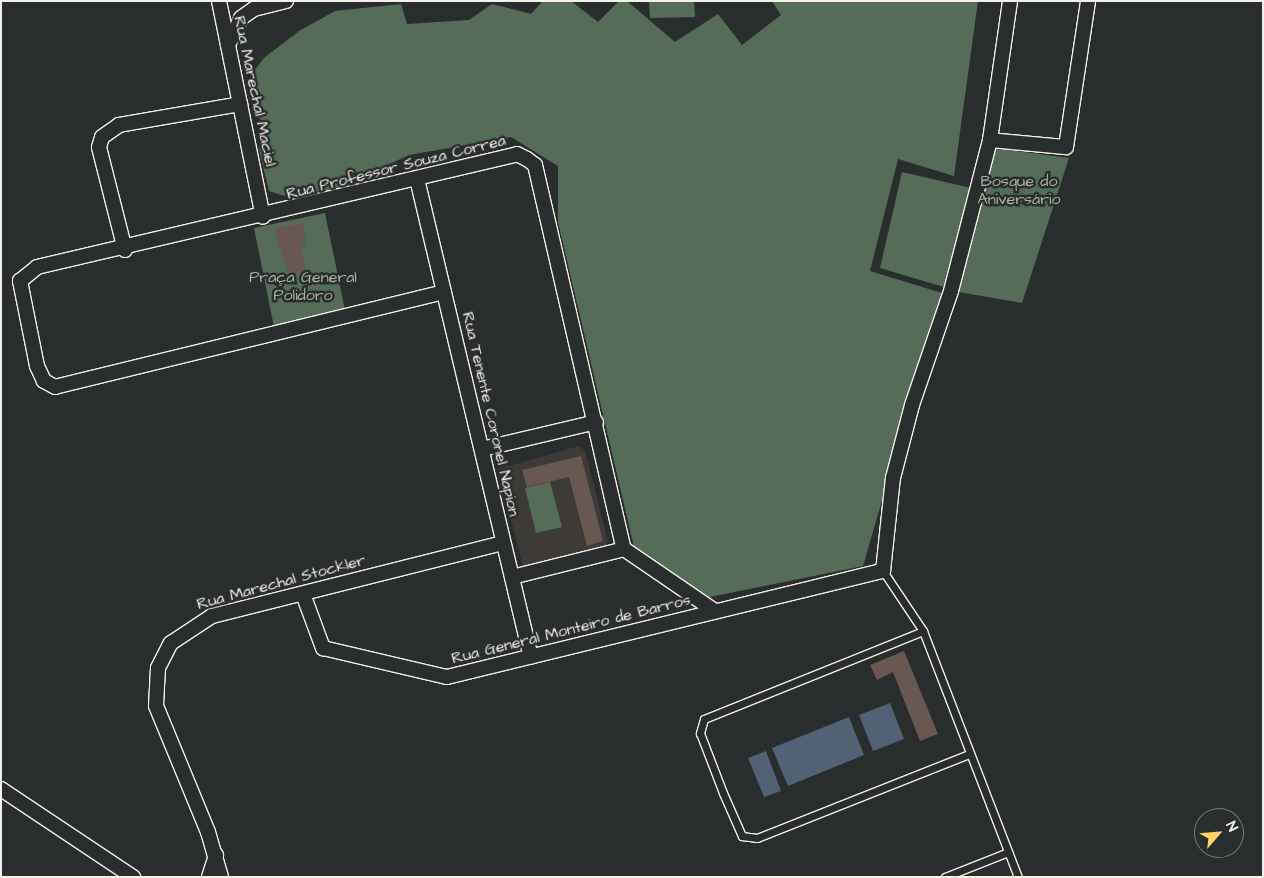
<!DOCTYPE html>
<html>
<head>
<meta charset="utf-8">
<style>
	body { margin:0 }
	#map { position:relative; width:1264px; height:878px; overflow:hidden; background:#2a2d2e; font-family:"Architects Daughter",sans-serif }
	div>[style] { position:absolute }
	.built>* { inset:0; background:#3d3a38 }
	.green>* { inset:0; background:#556c58 }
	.water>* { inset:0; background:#506273 }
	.building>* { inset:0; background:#695851 }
	.roads { filter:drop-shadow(1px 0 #f4f1e8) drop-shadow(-1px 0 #f4f1e8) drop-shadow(0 1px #f4f1e8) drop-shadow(0 -1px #f4f1e8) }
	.service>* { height:7px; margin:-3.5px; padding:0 3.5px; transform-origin:3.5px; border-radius:3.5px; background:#2a2d2e }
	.minor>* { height:14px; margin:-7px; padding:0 7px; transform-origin:7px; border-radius:7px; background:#2a2d2e }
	span { translate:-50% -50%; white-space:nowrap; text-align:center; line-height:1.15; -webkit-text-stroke:5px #2a2d2e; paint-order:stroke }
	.street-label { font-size:16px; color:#f4f1e8 }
	.park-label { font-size:16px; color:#acb5a7 }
	.frame { position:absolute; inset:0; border:2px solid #f4f1e8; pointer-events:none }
	.north { position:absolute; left:1194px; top:808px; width:50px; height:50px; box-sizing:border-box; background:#2a2d2e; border:1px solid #7b7b78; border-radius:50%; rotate:63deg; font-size:14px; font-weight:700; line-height:20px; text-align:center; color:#f4f1e8 }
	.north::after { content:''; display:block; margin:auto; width:18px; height:22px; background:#ffd166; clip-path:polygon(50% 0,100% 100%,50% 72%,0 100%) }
</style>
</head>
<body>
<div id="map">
	<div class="built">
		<i style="clip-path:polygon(579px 446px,585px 451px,608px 541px,606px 547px,523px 566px,498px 469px)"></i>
	</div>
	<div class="green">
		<i style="clip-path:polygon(543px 1px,571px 1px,598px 22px,619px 1px,627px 1px,675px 42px,718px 14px,742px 45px,781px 15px,772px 1px,978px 1px,954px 176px,898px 159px,870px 271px,942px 293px,863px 566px,700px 599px,634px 547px,558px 222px,558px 166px,511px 137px,409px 155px,336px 189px,285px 196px,269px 191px,259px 149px,263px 123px,252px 108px,251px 75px,264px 58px,299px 31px,335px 11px,401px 4px,407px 24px,469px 20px,492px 4px,531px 14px)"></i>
		<i style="clip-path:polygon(649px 1px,694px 1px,695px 17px,650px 18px)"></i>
		<i style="clip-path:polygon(993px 148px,1069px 158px,1022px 303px,953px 291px)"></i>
		<i style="clip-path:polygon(902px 172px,971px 188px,947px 288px,880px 268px)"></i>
		<i style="clip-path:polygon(325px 213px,346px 315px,275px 332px,254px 228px)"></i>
		<i style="clip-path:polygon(550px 482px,562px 527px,536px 533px,525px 488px)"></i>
	</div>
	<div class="water">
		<i style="clip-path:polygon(890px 703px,904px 739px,873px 751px,859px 715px)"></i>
		<i style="clip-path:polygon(849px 717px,864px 755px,788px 786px,772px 748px)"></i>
		<i style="clip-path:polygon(766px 751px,781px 791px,764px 797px,748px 758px)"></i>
	</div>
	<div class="building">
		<i style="clip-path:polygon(303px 223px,306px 243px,301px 247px,306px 272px,290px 276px,274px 229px)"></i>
		<i style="clip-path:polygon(581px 456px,603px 541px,587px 546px,569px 477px,527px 487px,522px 470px)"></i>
		<i style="clip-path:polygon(904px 651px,938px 734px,920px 741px,893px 672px,877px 680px,870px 665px)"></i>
	</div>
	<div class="roads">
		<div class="service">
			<i style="left:883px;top:571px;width:72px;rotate:56.3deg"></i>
			<i style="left:923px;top:631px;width:264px;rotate:68.9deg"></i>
			<i style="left:923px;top:631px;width:236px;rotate:158.1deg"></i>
			<i style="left:704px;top:719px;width:15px;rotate:106deg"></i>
			<i style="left:700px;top:733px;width:64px;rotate:69deg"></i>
			<i style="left:723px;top:793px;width:47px;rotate:66.2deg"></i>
			<i style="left:742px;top:836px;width:15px;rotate:8deg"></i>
			<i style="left:757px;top:838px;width:228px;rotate:-21.6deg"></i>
			<i style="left:945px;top:877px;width:68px;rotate:-21.6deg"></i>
		</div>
		<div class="minor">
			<i style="left:219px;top:1px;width:220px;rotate:78.5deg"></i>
			<i style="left:228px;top:45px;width:30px;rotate:-64deg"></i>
			<i style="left:241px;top:18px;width:16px;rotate:-35deg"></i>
			<i style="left:254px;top:9px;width:33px;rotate:-14deg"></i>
			<i style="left:990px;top:140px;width:76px;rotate:5.3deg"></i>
			<i style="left:1066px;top:147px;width:148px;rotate:-81.4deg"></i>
			<i style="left:417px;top:179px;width:491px;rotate:76.6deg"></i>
			<i style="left:125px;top:250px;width:106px;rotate:-104.2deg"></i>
			<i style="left:99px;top:147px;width:10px;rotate:-73deg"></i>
			<i style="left:102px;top:137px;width:21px;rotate:-35deg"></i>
			<i style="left:119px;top:125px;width:123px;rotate:-9.8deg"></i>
			<i style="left:444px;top:292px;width:400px;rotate:166.3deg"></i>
			<i style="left:55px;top:387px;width:13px;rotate:-151deg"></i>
			<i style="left:44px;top:381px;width:17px;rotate:-115deg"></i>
			<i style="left:37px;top:366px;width:87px;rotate:-101.3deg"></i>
			<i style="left:20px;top:281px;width:22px;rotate:-39deg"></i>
			<i style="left:37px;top:267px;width:493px;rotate:-13.2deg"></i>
			<i style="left:517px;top:154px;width:11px;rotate:27deg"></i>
			<i style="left:527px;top:159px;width:10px;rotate:37deg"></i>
			<i style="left:535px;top:165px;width:394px;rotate:77deg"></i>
			<i style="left:482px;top:449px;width:117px;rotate:-13.3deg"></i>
			<i style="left:512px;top:577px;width:115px;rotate:-14deg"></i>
			<i style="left:624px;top:549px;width:110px;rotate:34.3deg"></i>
			<i style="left:303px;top:594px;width:58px;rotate:69.7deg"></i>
			<i style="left:323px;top:648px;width:127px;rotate:13.2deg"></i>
			<i style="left:447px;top:677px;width:449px;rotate:-13.7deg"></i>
			<i style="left:883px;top:571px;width:94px;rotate:-83.9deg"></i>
			<i style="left:893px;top:478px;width:75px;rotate:-75.4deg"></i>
			<i style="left:912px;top:405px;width:120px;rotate:-71.1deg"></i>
			<i style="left:951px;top:291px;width:156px;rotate:-75.5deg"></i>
			<i style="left:990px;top:140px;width:140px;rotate:-81.8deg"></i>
			<i style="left:1px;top:789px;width:159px;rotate:33.7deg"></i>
			<i style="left:209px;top:877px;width:23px;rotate:-72deg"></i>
			<i style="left:221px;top:877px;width:47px;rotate:-106.1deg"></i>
			<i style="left:208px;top:832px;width:136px;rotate:-112.4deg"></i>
			<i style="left:156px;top:706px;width:38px;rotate:-87deg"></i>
			<i style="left:158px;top:668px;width:28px;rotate:-63deg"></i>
			<i style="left:171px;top:643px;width:49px;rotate:-33.4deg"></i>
			<i style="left:212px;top:616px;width:300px;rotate:-14.1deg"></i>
		</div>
	</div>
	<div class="street-label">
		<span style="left:255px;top:91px;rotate:78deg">Rua Marechal Maciel</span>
		<span style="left:396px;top:167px;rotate:-14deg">Rua Professor Souza Correa</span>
		<span style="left:491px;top:414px;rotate:77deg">Rua Tenente Coronel Napion</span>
		<span style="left:281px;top:582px;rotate:-15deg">Rua Marechal Stockler</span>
		<span style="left:571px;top:629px;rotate:-14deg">Rua General Monteiro de Barros</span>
	</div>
	<div class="park-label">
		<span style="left:1019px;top:190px">Bosque do<br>Aniversário</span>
		<span style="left:303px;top:286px">Praça General<br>Polidoro</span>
	</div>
	<div class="frame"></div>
	<div class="north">N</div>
</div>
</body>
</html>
